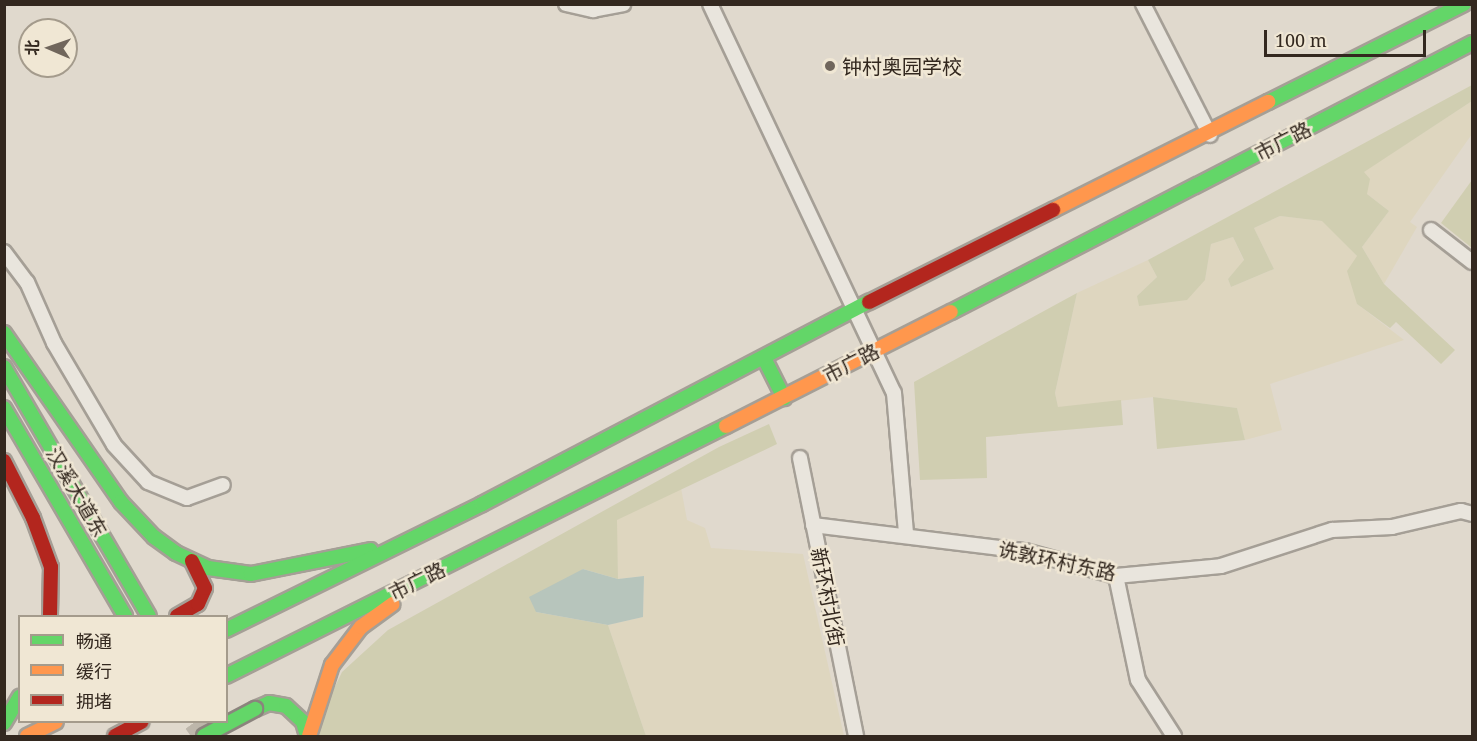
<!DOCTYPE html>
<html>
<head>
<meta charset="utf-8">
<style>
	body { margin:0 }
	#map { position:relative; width:1477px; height:741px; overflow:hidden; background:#e0d9cd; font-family:"Noto Serif","Noto Sans SC",serif }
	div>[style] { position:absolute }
	.farmland>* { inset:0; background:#ded6bf }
	.green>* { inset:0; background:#d0ceb1 }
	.water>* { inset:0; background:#b7c5bc }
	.primary-tunnel>* { height:21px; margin-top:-10.5px; transform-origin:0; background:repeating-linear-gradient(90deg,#bdb6aa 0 21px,transparent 0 31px) }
	.roads { filter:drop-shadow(2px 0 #a59f96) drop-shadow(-2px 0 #a59f96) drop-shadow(0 2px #a59f96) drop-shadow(0 -2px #a59f96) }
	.street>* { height:14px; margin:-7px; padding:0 7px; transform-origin:7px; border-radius:7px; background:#e9e5dd }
	.fast>* { height:14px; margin:-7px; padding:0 7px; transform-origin:7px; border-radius:7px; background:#63d668 }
	.slow>* { height:14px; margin:-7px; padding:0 7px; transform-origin:7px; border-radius:7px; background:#ff974d }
	.jam>* { height:14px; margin:-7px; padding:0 7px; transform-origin:7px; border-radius:7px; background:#b3261e }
	.bridges { filter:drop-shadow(2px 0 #8b847d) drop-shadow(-2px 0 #8b847d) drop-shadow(0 2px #8b847d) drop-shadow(0 -2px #8b847d) }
	.fast-bridge>* { height:14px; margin:-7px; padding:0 7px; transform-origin:7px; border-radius:7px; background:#63d668 }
	.dots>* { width:16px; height:16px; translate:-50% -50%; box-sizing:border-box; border:3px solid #f0e7d4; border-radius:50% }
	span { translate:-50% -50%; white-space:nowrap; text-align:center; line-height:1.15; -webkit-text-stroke:5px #f0e7d4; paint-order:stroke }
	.poi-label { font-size:20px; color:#33281f }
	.left { translate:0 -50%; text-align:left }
	.street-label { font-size:20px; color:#33281f }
	.frame { position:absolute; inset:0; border:6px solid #33281f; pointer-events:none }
	.legend { position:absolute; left:18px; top:615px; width:210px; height:108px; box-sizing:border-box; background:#f0e7d4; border:2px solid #a49b8c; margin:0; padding:8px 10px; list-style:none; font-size:18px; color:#33281f }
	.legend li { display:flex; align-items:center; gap:12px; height:30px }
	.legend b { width:30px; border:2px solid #a49b8c }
	.north { position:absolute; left:18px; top:18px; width:60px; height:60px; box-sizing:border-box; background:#f0e7d4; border:2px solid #a49b8c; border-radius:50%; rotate:272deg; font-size:16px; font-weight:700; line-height:24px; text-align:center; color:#33281f }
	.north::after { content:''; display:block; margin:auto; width:21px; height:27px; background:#70665c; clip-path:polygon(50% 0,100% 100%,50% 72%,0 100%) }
	.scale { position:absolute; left:1264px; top:30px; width:162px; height:27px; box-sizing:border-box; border:3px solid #33281f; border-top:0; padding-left:8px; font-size:18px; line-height:21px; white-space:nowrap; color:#33281f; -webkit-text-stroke:4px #f0e7d4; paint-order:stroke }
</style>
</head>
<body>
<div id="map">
	<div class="farmland">
		<i style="clip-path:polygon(1472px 101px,1472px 134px,1410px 222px,1417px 227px,1384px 284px,1362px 247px,1389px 211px,1367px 194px,1363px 172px)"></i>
		<i style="clip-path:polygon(1280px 216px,1323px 221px,1357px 256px,1357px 304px,1404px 340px,1270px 384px,1282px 430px,1245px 440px,1237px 408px,1153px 397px,1058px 408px,1055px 393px,1077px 293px,1148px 260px,1157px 277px,1137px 296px,1205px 280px,1211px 244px,1233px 237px,1244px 261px,1228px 279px,1231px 287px,1274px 269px,1254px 228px)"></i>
		<i style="clip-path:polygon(681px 488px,687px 520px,705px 528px,711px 548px,803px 554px,844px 736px,646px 736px,608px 625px,643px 617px,644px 576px,618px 579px,616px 520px)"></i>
	</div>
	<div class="green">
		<i style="clip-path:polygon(1472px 85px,1472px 101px,1364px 172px,1370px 179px,1367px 194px,1389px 211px,1362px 247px,1384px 284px,1455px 350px,1441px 364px,1396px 322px,1390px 328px,1357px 304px,1347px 271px,1357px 256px,1322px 221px,1280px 216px,1254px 228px,1274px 269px,1231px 287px,1228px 279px,1244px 260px,1233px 237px,1211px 244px,1205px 280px,1187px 300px,1139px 306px,1137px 296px,1157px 277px,1148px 260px)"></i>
		<i style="clip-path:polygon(1472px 180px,1472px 248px,1441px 223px)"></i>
		<i style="clip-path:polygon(1077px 293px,1055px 393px,1058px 407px,1121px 400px,1123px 425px,986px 437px,987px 478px,920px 480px,914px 382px)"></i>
		<i style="clip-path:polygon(1153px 397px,1237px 408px,1245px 440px,1157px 449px)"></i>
		<i style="clip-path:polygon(769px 424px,777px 444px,617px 520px,618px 579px,583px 569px,536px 612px,608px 625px,646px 736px,319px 736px,326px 705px,342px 672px,388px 630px,719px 447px)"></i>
	</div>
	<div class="water">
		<i style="clip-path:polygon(583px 569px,618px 579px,644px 576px,643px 617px,608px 625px,536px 612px,529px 597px)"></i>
	</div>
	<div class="primary-tunnel">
		<i style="left:194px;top:722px;width:17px;rotate:54deg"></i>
	</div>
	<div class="roads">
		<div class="street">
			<i style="left:566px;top:4px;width:28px;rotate:13deg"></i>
			<i style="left:593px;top:10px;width:31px;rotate:-11deg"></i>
			<i style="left:710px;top:4px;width:430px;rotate:64.7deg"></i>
			<i style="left:894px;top:393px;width:142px;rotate:85.1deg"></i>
			<i style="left:1143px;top:4px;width:147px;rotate:62.9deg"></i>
			<i style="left:1431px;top:230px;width:52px;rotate:38deg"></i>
			<i style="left:4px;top:252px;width:38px;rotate:53deg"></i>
			<i style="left:27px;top:282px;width:67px;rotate:66.1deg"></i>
			<i style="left:54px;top:343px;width:118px;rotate:59.5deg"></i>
			<i style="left:114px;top:445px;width:50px;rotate:47.4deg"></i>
			<i style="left:148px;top:482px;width:42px;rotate:22.3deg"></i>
			<i style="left:187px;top:498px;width:38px;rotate:-20deg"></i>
			<i style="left:800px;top:458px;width:284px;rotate:78.6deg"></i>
			<i style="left:813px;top:525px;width:214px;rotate:7deg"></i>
			<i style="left:1025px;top:551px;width:94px;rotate:15.4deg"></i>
			<i style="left:1116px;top:576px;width:105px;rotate:-5.4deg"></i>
			<i style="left:1221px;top:566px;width:117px;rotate:-18deg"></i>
			<i style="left:1332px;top:530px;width:60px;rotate:-2.9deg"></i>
			<i style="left:1392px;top:527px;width:71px;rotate:-13.1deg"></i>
			<i style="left:1461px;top:511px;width:11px;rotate:15deg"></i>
			<i style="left:1116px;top:576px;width:106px;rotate:78.1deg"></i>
			<i style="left:1138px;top:680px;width:67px;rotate:57.3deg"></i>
		</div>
		<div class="fast">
			<i style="left:1268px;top:102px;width:219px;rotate:-26.6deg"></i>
			<i style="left:951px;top:312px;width:586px;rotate:-27.31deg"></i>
			<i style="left:4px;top:333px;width:206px;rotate:55.3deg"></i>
			<i style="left:121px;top:502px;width:48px;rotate:46.7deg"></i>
			<i style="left:154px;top:537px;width:27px;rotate:36deg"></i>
			<i style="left:176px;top:553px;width:35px;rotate:25deg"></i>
			<i style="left:208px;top:568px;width:43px;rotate:7.9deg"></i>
			<i style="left:251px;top:574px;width:122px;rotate:-11.3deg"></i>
			<i style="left:764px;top:358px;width:45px;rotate:63.4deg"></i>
			<i style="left:4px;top:367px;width:288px;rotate:59.8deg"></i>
			<i style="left:4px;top:408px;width:241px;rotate:59.8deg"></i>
			<i style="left:226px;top:630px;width:285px;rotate:-26.2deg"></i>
			<i style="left:482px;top:504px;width:437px;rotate:-27.6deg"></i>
			<i style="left:226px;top:676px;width:559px;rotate:-26.57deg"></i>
			<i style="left:255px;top:709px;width:15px;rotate:-23deg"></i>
			<i style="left:269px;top:703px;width:17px;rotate:10deg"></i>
			<i style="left:286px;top:706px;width:23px;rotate:43deg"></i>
			<i style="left:303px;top:722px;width:15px;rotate:74deg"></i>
			<i style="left:4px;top:723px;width:31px;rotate:-59deg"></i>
		</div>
		<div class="slow">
			<i style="left:1053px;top:210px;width:241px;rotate:-26.7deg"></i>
			<i style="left:726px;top:426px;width:252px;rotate:-26.9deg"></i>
			<i style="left:27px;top:736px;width:32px;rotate:-26deg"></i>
			<i style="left:309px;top:736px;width:75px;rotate:-72.1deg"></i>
			<i style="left:332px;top:665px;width:48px;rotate:-52.7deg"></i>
			<i style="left:361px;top:627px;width:39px;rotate:-36deg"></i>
		</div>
		<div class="jam">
			<i style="left:869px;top:302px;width:206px;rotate:-26.6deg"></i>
			<i style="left:4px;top:461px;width:64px;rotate:63deg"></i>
			<i style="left:33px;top:518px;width:52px;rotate:69.8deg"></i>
			<i style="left:51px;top:567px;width:49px;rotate:91.2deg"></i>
			<i style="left:177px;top:616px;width:24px;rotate:-30deg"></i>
			<i style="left:198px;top:604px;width:17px;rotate:-66deg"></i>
			<i style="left:205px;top:588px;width:30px;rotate:-116deg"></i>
			<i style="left:115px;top:736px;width:30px;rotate:-28deg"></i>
		</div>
	</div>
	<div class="bridges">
		<div class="fast-bridge">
			<i style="left:204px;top:736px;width:58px;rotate:-27.9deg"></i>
		</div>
	</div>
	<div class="dots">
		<i style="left:830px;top:66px;background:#70665c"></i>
	</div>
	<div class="poi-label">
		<span class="left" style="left:842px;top:66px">钟村奥园学校</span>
	</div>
	<div class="street-label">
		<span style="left:1283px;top:141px;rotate:-27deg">市广路</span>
		<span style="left:851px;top:363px;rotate:-27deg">市广路</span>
		<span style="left:77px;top:492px;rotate:60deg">汉溪大道东</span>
		<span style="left:1057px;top:561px;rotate:12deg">诜敦环村东路</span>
		<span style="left:417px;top:581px;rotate:-26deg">市广路</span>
		<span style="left:828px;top:597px;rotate:79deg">新环村北街</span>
	</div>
	<div class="frame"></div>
	<ul class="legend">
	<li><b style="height:8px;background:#63d668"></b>畅通</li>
	<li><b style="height:8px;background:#ff974d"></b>缓行</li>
	<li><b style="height:8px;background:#b3261e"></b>拥堵</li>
	</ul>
	<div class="north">北</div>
	<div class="scale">100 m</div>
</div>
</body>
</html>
